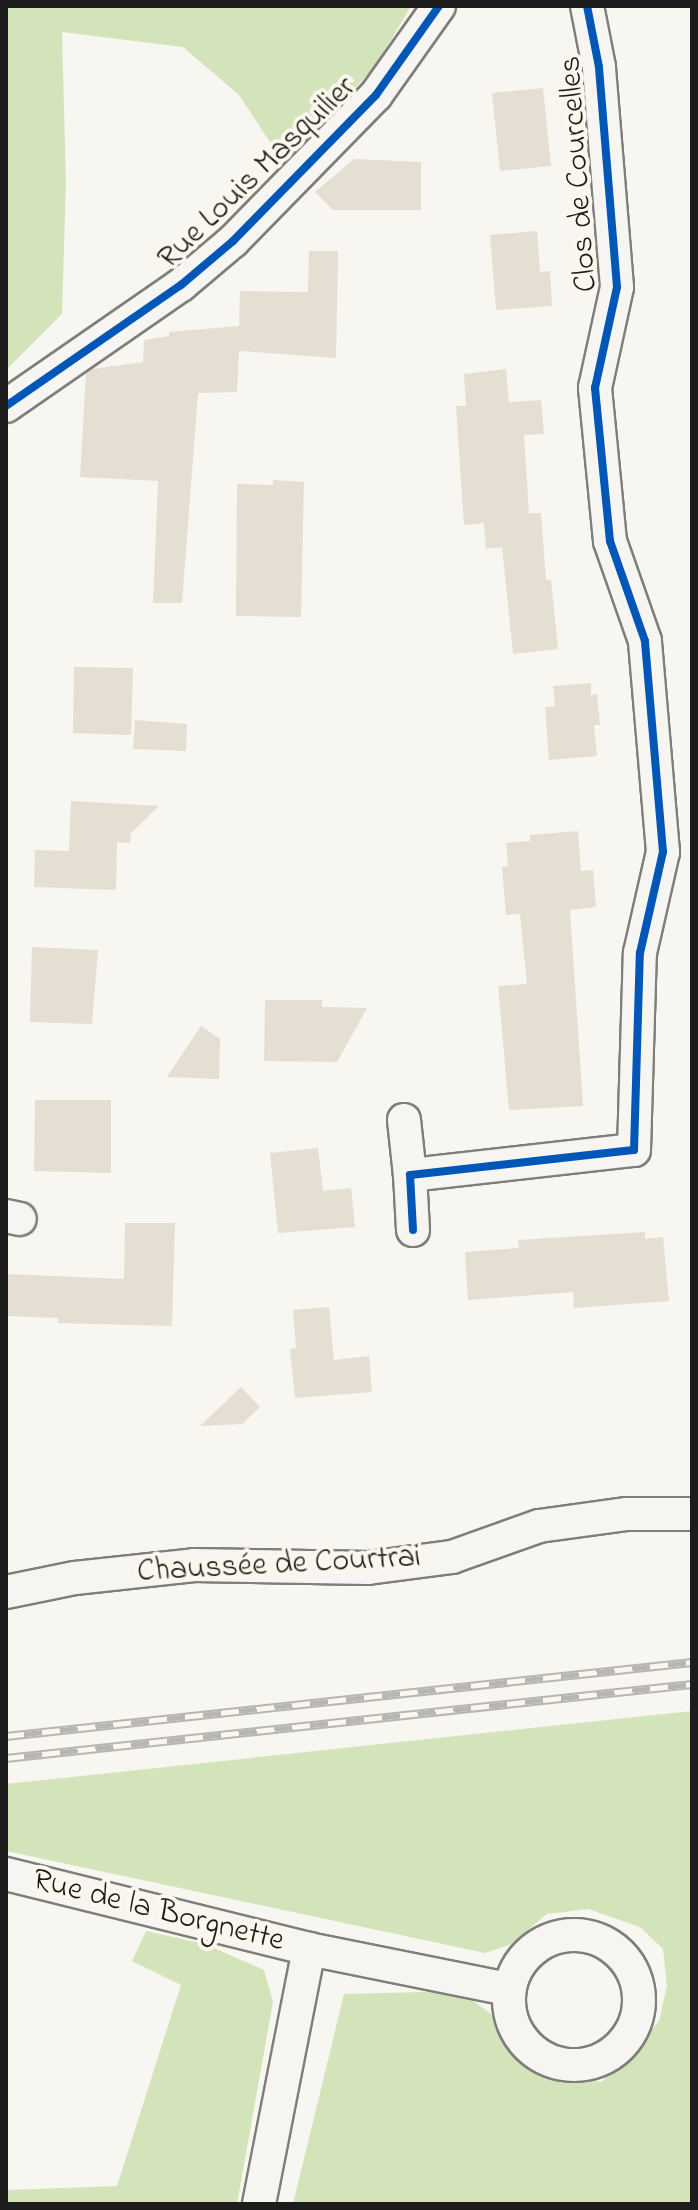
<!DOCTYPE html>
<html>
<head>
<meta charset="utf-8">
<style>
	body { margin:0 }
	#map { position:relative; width:698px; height:2210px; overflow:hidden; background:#f8f6f0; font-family:"Indie Flower",sans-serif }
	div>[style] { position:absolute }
	.green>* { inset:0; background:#d4e4ba }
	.building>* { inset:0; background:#e5ded2 }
	.roads { filter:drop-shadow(2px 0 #7f7e7b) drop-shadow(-2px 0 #7f7e7b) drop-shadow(0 2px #7f7e7b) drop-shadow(0 -2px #7f7e7b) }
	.minor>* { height:32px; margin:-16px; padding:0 16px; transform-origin:16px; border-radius:16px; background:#f6f5f1 }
	.minor>.ring { margin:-16px; padding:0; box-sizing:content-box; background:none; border:32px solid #f6f5f1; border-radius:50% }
	.rail>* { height:9px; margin-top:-4.5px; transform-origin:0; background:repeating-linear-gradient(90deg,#fbf7ec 0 18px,#b7b6b4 0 36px); box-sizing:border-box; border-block:2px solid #b7b6b4 }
	.cycleway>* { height:8px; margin:-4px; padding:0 4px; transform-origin:4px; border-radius:4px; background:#0057b8 }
	span { translate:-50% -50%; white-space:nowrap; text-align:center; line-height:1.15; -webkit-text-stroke:8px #fbf7ec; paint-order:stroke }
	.street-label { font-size:32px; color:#1c1c1c }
	.frame { position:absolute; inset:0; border:8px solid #1c1c1c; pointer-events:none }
</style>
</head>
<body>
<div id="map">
	<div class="green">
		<i style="clip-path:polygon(6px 6px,411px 6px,376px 65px,285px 165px,239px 95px,183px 47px,62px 32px,66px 182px,62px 314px,6px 370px)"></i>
		<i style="clip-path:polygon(692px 1711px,692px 2204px,293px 2204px,344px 1994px,460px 1991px,495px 2017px,514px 2047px,547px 2074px,601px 2082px,629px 2056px,659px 2021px,667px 1986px,663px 1949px,640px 1927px,588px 1909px,547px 1914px,509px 1945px,485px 1953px,6px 1851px,6px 1784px)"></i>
		<i style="clip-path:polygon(146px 1931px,205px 1944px,264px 1970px,273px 2002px,237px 2204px,6px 2204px,6px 2190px,117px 2186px,181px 1985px,132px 1961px)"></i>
	</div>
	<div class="building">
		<i style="clip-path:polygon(543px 88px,551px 166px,500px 171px,492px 93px)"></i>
		<i style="clip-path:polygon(354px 159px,421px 162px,421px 210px,333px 210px,315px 192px)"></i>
		<i style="clip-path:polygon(537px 231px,540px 272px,550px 271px,552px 306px,496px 310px,490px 235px)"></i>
		<i style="clip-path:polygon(309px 251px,338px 251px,336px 358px,239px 351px,237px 392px,198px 393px,182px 603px,153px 603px,158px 481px,80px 477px,86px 374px,92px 369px,143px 362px,144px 340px,169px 336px,169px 332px,239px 326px,240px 291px,308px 292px)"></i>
		<i style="clip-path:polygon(506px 369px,509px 402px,541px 400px,544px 434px,524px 435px,529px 513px,541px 513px,546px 580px,551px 580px,558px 649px,513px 654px,502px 547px,486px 549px,484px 523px,464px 525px,456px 406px,466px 406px,464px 374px)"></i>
		<i style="clip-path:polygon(273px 480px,304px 482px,301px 617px,236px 616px,237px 484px,273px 485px)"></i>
		<i style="clip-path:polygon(74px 667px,133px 668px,131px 735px,73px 733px)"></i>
		<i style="clip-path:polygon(591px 683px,591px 695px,597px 694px,600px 725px,594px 725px,597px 756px,549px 760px,545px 707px,555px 706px,553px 686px)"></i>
		<i style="clip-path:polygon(135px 720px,187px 724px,186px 751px,133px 749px)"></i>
		<i style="clip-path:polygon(71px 801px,159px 806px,131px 833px,130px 843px,117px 842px,116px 890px,34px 887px,35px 850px,69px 851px)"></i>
		<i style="clip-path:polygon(578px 831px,581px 871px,593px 870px,596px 907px,570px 910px,583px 1106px,509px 1110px,498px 986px,527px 984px,520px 914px,506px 915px,502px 867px,508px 866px,506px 843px,530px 841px,530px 835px)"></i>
		<i style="clip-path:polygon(32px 947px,98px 950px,92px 1024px,30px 1022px)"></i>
		<i style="clip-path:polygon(265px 1000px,322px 1000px,322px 1007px,367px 1008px,337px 1062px,264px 1061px)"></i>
		<i style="clip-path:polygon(201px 1026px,220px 1039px,219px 1079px,167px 1077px)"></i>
		<i style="clip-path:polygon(35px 1100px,111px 1100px,111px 1173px,34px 1171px)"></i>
		<i style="clip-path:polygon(318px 1148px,323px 1191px,351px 1188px,355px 1227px,278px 1233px,270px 1153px)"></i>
		<i style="clip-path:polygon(125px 1223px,175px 1223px,172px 1326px,58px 1323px,58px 1318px,6px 1316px,6px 1274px,124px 1279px)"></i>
		<i style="clip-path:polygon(645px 1232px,645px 1239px,663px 1237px,669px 1301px,574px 1308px,573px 1292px,468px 1300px,465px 1252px,519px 1248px,518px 1240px)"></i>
		<i style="clip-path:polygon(329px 1307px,334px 1360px,369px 1356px,372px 1392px,295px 1398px,290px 1349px,296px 1348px,293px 1310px)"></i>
		<i style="clip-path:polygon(241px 1387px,260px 1407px,242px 1424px,200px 1426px)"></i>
	</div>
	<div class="roads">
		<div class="minor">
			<i style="left:6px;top:406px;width:213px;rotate:-34.7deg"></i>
			<i style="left:181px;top:285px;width:68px;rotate:-40.2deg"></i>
			<i style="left:233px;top:241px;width:204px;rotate:-45.6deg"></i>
			<i style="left:376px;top:95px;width:109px;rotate:-54.7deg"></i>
			<i style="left:404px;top:1120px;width:55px;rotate:83.8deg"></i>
			<i style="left:6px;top:1216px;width:14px;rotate:12deg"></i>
			<i style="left:413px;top:1230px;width:55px;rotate:-93.1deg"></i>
			<i style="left:410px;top:1175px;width:225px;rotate:-6.4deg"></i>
			<i style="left:634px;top:1150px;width:197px;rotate:-88.3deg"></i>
			<i style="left:640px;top:953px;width:104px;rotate:-77.2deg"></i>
			<i style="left:663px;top:852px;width:212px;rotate:-94.9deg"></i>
			<i style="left:645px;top:641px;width:106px;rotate:-109.3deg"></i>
			<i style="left:610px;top:541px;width:154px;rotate:-95.6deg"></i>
			<i style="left:595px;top:388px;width:103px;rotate:-77.7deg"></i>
			<i style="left:617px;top:287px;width:221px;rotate:-94.7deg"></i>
			<i style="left:599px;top:67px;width:62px;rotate:-101.1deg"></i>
			<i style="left:6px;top:1592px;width:70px;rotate:-11.5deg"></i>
			<i style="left:75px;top:1578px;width:120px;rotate:-6.2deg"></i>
			<i style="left:194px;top:1565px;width:174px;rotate:1deg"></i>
			<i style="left:368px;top:1568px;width:85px;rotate:-7.5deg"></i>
			<i style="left:452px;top:1557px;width:92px;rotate:-19.6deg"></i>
			<i style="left:539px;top:1526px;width:89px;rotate:-7.8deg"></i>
			<i style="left:627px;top:1514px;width:65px"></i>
			<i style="left:6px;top:1874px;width:312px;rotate:13.9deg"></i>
			<i style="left:309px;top:1949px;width:203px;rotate:11.4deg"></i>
			<i class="ring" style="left:509px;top:1935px;width:98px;height:98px"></i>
			<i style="left:259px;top:2204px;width:260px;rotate:-78.9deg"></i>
		</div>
	</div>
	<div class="rail">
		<i style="left:6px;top:1736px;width:690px;rotate:-6.16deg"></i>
		<i style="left:6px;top:1758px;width:690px;rotate:-6.16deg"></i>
	</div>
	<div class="cycleway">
		<i style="left:6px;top:406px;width:213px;rotate:-34.7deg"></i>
		<i style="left:181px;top:285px;width:68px;rotate:-40.2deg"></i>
		<i style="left:233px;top:241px;width:204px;rotate:-45.6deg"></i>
		<i style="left:376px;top:95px;width:109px;rotate:-54.7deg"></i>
		<i style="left:413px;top:1230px;width:55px;rotate:-93.1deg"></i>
		<i style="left:410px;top:1175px;width:225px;rotate:-6.4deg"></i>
		<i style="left:634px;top:1150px;width:197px;rotate:-88.3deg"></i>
		<i style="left:640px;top:953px;width:104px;rotate:-77.2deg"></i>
		<i style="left:663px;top:852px;width:212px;rotate:-94.9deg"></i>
		<i style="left:645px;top:641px;width:106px;rotate:-109.3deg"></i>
		<i style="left:610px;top:541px;width:154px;rotate:-95.6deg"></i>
		<i style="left:595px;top:388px;width:103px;rotate:-77.7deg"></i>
		<i style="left:617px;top:287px;width:221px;rotate:-94.7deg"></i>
		<i style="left:599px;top:67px;width:62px;rotate:-101.1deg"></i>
	</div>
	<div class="street-label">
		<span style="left:258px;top:174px;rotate:-44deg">Rue Louis Masquilier</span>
		<span style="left:580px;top:174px;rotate:-94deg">Clos de Courcelles</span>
		<span style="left:279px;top:1566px;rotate:-3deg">Chaussée de Courtrai</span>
		<span style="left:158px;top:1912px;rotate:14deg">Rue de la Borgnette</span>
	</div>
	<div class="frame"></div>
</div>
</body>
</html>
